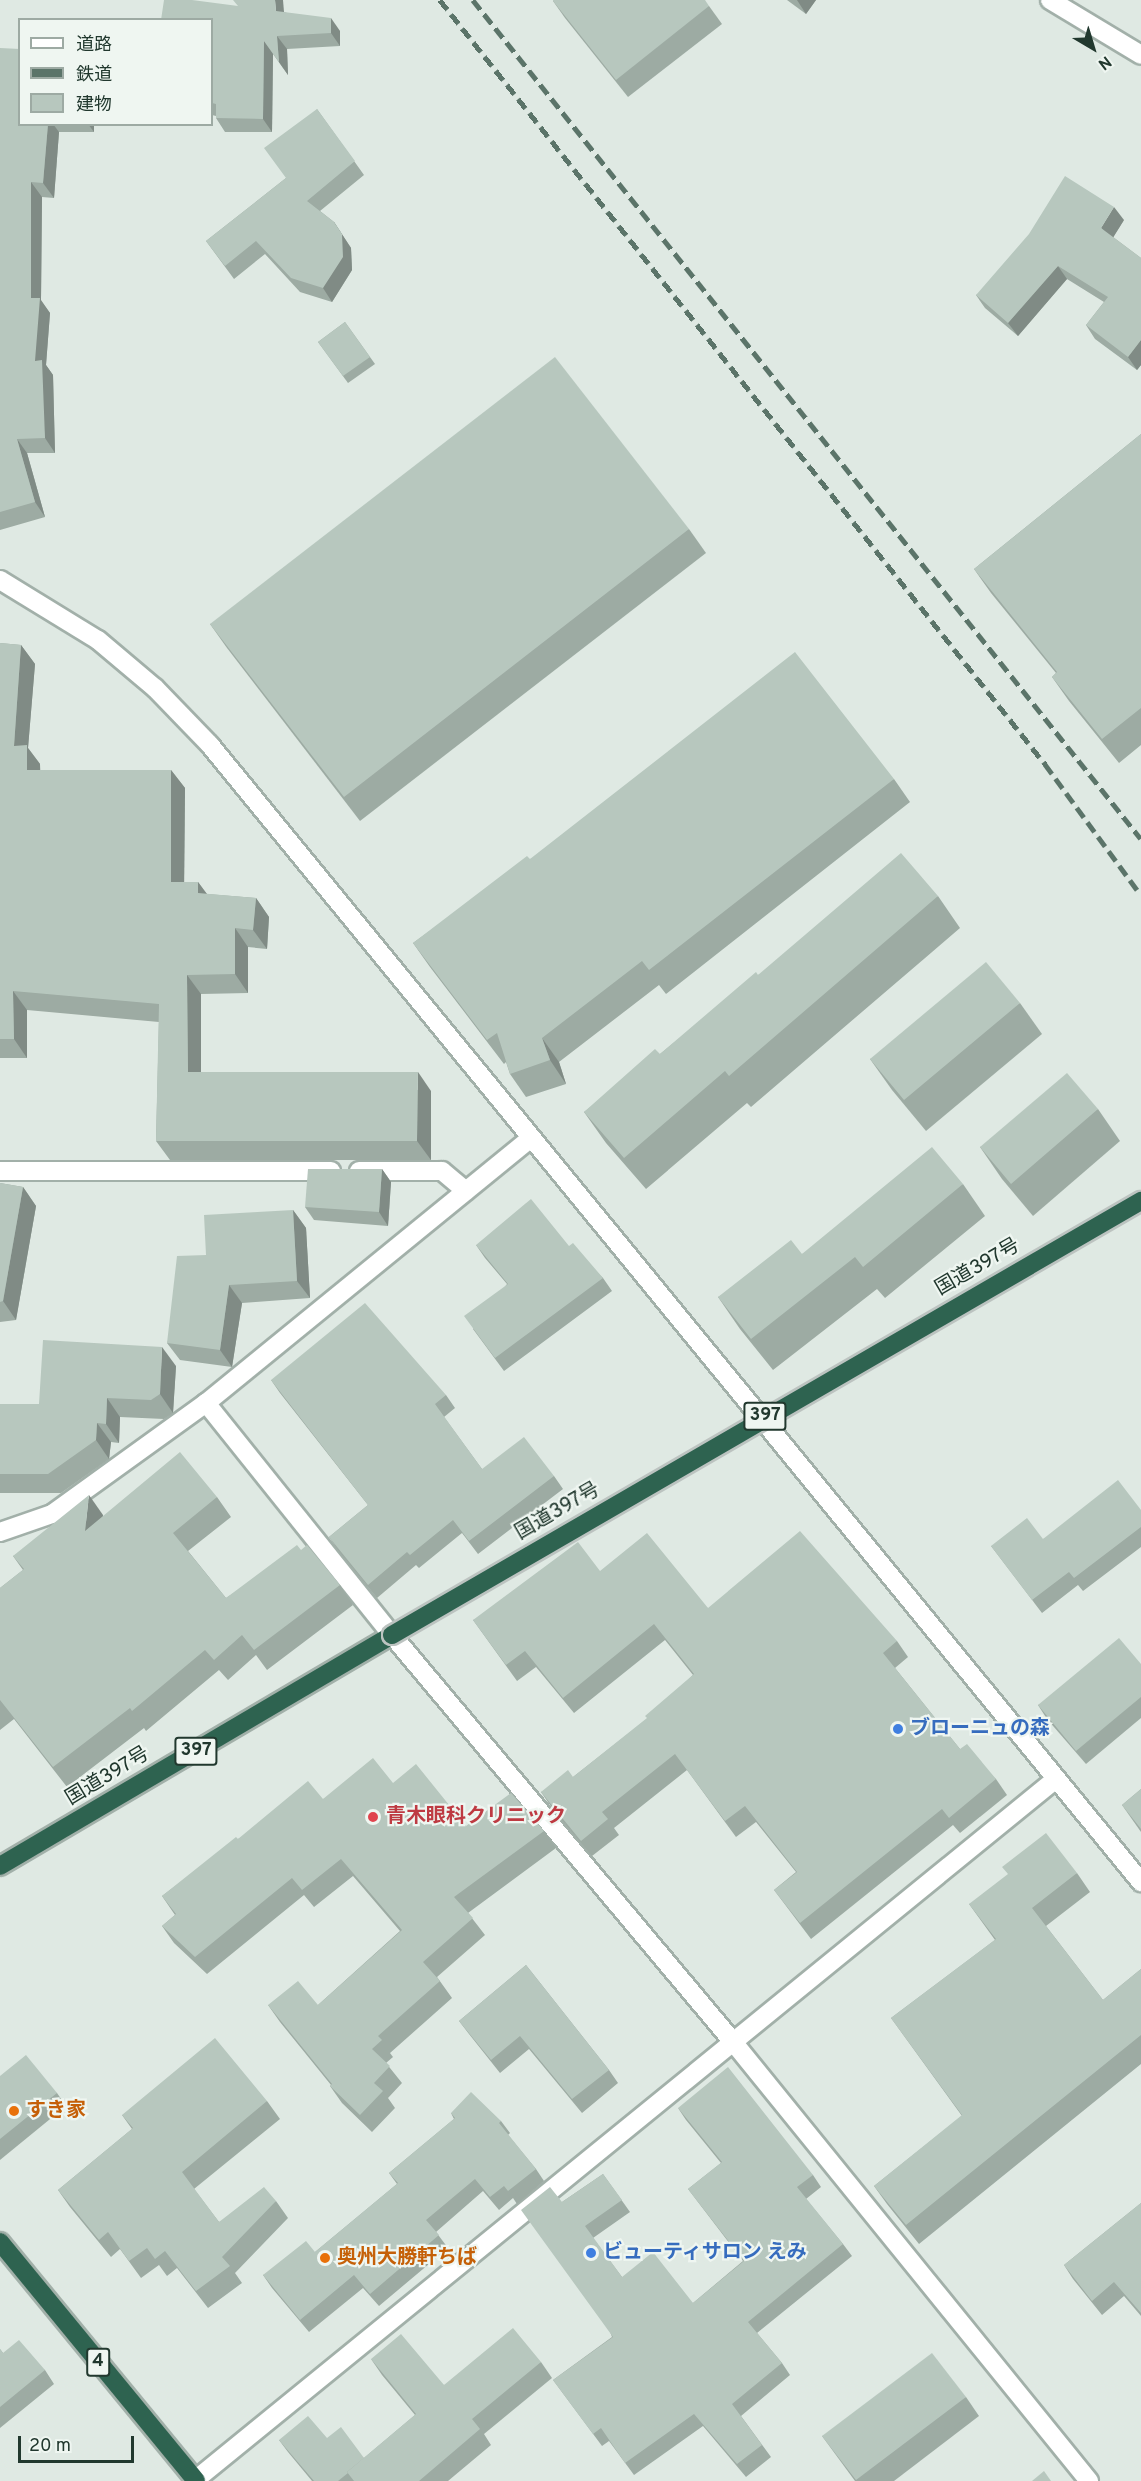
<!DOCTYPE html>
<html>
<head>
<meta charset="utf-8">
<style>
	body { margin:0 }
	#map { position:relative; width:1141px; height:2481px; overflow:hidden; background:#dfe9e3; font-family:Overpass,"Noto Sans JP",sans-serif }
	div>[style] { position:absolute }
	.roads { filter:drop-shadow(2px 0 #a2b0a9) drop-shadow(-2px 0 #a2b0a9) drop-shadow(0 2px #a2b0a9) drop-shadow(0 -2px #a2b0a9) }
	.street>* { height:18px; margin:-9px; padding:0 9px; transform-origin:9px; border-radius:9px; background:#fff }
	.secondary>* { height:18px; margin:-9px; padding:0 9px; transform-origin:9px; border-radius:9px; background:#fff }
	.highway>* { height:18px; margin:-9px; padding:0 9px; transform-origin:9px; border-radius:9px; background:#2e6350 }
	.rail>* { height:4.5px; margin-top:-2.25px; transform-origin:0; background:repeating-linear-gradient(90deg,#5b7469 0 12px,transparent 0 18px) }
	.bridges { filter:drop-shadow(2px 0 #bcc3c0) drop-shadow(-2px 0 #bcc3c0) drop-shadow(0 2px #bcc3c0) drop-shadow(0 -2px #bcc3c0) }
	.highway-bridge>* { height:18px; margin:-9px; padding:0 9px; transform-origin:9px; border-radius:9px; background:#2e6350 }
	.wall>* { inset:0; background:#9daba3 }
	.shaded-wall>* { inset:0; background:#808b85 }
	.building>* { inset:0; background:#b7c7be }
	.dots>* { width:16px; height:16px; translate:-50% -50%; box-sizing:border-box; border:3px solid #eff6f1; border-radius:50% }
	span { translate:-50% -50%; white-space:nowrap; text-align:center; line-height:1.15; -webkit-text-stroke:4.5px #eff6f1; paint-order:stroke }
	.shield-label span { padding:2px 4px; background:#eff6f1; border:2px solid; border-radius:4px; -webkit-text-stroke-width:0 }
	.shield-label { font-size:18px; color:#21382e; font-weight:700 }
	.street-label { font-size:20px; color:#21382e }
	.shop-label { font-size:20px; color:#366cbe; font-weight:700 }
	.left { translate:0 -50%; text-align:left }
	.health-label { font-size:20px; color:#be3a42; font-weight:700 }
	.food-label { font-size:20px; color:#c56008; font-weight:700 }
	.legend { position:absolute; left:18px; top:18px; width:195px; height:108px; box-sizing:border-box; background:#eff6f1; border:2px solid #9daaa3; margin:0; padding:8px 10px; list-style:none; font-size:18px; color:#21382e }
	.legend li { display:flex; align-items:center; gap:12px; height:30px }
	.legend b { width:30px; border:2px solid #9daaa3 }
	.north { position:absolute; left:1063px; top:18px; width:60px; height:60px; -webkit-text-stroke:4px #eff6f1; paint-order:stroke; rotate:142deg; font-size:16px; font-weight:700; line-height:24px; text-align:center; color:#21382e }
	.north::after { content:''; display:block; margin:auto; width:21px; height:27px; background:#21382e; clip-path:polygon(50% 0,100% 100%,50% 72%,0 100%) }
	.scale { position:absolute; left:18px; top:2436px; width:116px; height:27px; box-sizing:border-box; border:3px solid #21382e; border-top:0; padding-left:8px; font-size:18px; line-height:21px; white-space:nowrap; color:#21382e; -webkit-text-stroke:4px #eff6f1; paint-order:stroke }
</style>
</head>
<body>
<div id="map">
	<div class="roads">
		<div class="street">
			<i style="left:0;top:1171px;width:331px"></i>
			<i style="left:359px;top:1171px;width:83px"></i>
			<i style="left:442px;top:1171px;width:31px;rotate:40deg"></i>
			<i style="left:206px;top:1403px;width:297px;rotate:51.3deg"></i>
			<i style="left:392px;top:1635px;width:532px;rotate:50.03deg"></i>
			<i style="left:734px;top:2043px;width:564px;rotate:50.98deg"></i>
			<i style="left:0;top:1532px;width:55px;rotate:-19.1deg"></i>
			<i style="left:52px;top:1514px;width:190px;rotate:-35.8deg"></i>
			<i style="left:206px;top:1403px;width:419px;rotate:-39.2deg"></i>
			<i style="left:194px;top:2481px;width:1112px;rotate:-39.16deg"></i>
		</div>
		<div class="secondary">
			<i style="left:1050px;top:0;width:106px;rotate:31.1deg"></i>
			<i style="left:0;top:580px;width:115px;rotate:31.5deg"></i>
			<i style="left:98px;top:640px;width:75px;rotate:40.1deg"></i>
			<i style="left:155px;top:688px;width:79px;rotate:46deg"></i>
			<i style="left:210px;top:745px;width:1470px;rotate:50.69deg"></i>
		</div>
		<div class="highway">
			<i style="left:0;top:1866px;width:455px;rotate:-30.5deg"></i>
			<i style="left:0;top:2242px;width:309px;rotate:50.6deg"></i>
		</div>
	</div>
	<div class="rail">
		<i style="left:440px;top:0;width:975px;rotate:51.62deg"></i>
		<i style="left:1045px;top:764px;width:162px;rotate:53.8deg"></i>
		<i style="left:473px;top:0;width:1072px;rotate:51.47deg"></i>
	</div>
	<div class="bridges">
		<div class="highway-bridge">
			<i style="left:392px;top:1635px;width:866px;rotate:-30.09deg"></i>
		</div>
	</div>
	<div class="wall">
		<i style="clip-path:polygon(787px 0,816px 0,806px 14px)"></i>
		<i style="clip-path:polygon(553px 1px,709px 6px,722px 24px,628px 97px,565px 18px)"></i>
		<i style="clip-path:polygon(284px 12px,340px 31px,340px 46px,287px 49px,288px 75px,273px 54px,272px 132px,225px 132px,216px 118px,216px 116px,212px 115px,212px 20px)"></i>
		<i style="clip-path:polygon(0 48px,20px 124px,94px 124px,94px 132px,59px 132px,54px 198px,42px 197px,41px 301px,50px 313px,46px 365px,53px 375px,55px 453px,27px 453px,45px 517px,0 530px)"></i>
		<i style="clip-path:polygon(317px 109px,364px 175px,320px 211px,334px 222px,351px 248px,352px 270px,332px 302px,300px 292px,265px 254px,234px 279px,206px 241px,286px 178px)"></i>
		<i style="clip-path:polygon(1124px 220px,1113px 237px,1141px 258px,1141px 365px,1137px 370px,1095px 339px,1086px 325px,1104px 302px,1067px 279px,1018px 336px,985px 308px,976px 295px)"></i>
		<i style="clip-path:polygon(345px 322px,375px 364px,348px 383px,318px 342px)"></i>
		<i style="clip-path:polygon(1141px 434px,1141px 745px,1119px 763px,1069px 701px,1052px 677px,1056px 673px,991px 593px,974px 569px)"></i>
		<i style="clip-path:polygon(689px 529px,706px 553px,360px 821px,227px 648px,210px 624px)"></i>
		<i style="clip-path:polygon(0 643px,21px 645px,35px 664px,28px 748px,40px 764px,40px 770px,171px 770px,185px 788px,184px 882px,198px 882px,207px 894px,256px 898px,269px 917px,267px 949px,248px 947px,248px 993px,201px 994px,201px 1072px,431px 1091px,431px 1160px,170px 1160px,156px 1141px,159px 1022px,27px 1010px,27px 1058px,0 1058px)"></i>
		<i style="clip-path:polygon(894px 779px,910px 802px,666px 994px,659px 985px,559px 1062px,566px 1084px,526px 1097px,510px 1074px,506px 1062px,504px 1064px,430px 967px,413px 943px,530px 859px)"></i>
		<i style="clip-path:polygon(938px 896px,960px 928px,751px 1107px,747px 1103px,646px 1189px,606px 1143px,584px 1112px,660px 1054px,758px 975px)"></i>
		<i style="clip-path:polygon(1020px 1003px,1042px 1034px,926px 1131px,892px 1090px,870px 1059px)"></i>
		<i style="clip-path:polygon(1098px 1109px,1120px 1141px,1033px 1216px,1002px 1179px,980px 1147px)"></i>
		<i style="clip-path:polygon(382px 1169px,391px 1182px,388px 1226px,314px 1220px,305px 1207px)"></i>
		<i style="clip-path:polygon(0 1183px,23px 1187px,36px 1206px,16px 1320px,0 1322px)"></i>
		<i style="clip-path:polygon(963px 1184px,985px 1216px,885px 1298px,877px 1289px,773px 1370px,740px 1329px,718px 1297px,802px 1254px)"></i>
		<i style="clip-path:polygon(293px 1210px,306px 1228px,310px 1298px,242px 1303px,232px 1367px,180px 1360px,167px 1343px,206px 1255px)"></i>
		<i style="clip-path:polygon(476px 1245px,569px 1246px,603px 1278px,612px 1291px,504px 1371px,473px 1329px,507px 1284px,485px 1258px)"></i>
		<i style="clip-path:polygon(176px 1366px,173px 1413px,164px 1419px,120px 1417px,119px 1443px,111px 1442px,109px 1459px,61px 1493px,0 1493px,0 1404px,39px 1404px)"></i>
		<i style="clip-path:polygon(271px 1380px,446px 1395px,455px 1408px,444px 1417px,482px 1469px,554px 1476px,563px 1489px,478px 1554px,462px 1533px,419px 1568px,416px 1565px,377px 1598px,338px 1550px,329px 1537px,368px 1505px,280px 1393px)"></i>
		<i style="clip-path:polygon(217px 1497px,231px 1517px,188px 1551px,226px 1598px,301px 1550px,340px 1585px,353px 1605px,267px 1670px,256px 1655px,228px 1680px,219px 1670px,146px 1731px,144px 1728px,67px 1787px,14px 1719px,0 1730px,0 1588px,23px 1570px,13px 1556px,103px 1515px,103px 1516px)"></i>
		<i style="clip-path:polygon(1141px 1510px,1141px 1547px,1083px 1591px,1078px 1585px,1042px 1613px,991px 1546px,1043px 1539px)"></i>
		<i style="clip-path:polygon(600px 1571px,708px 1608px,897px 1641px,908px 1657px,895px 1668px,960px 1749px,996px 1779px,1007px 1795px,960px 1833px,953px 1825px,811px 1939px,774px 1890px,796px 1872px,756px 1822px,736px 1837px,687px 1770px,614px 1828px,619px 1835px,592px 1856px,552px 1808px,541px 1792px,573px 1777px,647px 1719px,693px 1675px,665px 1640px,574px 1713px,536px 1667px,517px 1681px,473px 1620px)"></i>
		<i style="clip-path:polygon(1141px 1664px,1141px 1718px,1086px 1764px,1047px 1719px,1038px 1705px)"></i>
		<i style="clip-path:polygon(393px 1783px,466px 1826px,544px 1831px,556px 1848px,468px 1913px,485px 1935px,437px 1977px,452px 1998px,390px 2053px,393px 2057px,386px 2063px,402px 2083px,388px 2098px,395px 2108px,372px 2132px,342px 2103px,330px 2086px,331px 2085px,280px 2022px,268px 2005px,318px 2005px,400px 1931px,353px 1876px,314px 1907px,304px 1895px,207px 1974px,174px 1943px,162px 1926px,175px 1915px,162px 1896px,238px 1839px,323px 1799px)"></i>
		<i style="clip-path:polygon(1141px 1789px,1141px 1832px,1122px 1805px)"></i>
		<i style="clip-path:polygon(1077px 1873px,1090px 1892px,1046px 1926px,1103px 2000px,1141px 1969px,1141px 2064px,919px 2244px,887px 2204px,874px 2186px,962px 2116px,891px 2018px,995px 1940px,969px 1904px)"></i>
		<i style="clip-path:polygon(526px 1965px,609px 2070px,618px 2083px,582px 2113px,529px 2049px,500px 2073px,469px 2034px,459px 2021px)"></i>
		<i style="clip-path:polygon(0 2076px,57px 2093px,66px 2106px,0 2160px)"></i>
		<i style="clip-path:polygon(267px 2101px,280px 2119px,194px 2189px,219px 2222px,276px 2201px,288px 2218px,235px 2273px,242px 2283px,208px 2308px,177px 2268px,167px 2276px,159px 2265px,141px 2278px,120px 2249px,111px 2257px,70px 2207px,58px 2190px,132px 2129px,122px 2115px)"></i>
		<i style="clip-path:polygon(678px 2108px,813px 2175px,821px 2187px,806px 2199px,843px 2244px,852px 2256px,757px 2333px,782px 2363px,790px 2375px,741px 2416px,771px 2457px,746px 2477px,703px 2426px,634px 2475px,609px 2441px,602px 2446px,553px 2380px,612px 2337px,562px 2202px,603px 2174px,630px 2212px,593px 2238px,622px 2277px,693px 2303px,743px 2261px,688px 2189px,721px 2163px,686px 2120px)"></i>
		<i style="clip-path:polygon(451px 2113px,501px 2121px,510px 2133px,508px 2135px,536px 2169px,544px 2181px,517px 2204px,513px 2198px,499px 2210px,483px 2191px,436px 2232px,448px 2248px,379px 2306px,363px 2288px,309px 2332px,272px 2288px,263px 2275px,315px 2252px,397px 2184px,389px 2173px,454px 2119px)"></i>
		<i style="clip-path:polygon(1141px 2203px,1141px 2316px,1124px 2296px,1102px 2315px,1073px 2279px,1064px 2265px)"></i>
		<i style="clip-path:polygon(0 2349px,3px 2353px,45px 2370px,54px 2384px,0 2428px)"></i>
		<i style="clip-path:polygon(371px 2359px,444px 2385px,541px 2362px,552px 2378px,484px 2434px,491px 2445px,448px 2481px,312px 2481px,288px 2452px,279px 2440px,327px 2438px,364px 2458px,415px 2415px,382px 2375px)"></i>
		<i style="clip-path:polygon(966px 2397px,979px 2416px,894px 2481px,855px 2481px,822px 2436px)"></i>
	</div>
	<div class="shaded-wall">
		<i style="clip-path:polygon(275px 0,283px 0,285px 24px,276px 11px)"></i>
		<i style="clip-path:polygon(797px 0,816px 0,806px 14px)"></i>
		<i style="clip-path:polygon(331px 18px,340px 31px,340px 46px,331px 33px)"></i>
		<i style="clip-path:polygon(277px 36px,287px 49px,288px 75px,279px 62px)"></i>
		<i style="clip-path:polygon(264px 41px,273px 54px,272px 132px,263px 119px)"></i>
		<i style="clip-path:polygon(48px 124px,53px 124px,59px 132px,54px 198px,43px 183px)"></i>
		<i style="clip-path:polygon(88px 124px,94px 124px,94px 132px)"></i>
		<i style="clip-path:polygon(31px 182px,42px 197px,41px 300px,50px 313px,46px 365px,53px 375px,55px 453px,45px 438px,35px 361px,31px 298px)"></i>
		<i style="clip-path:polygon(1114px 207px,1124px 220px,1111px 241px,1101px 228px)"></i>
		<i style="clip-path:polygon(334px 222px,351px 248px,352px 270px,332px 302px,323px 288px)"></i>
		<i style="clip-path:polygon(1058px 266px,1067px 279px,1018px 336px,1008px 323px)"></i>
		<i style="clip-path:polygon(1141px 340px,1141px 365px,1137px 370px,1128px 357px)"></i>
		<i style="clip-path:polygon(17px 439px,27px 453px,45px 517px,35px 502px)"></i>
		<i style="clip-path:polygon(21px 645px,35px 664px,28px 748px,40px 764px,41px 789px,27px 770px,14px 746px)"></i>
		<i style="clip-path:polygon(171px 770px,185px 788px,184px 900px,171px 882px)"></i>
		<i style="clip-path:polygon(198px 882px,212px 901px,198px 893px)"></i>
		<i style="clip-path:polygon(256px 898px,269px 917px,267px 949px,253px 930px)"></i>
		<i style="clip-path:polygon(235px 928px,248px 947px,248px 993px,235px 974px)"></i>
		<i style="clip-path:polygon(187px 975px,201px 994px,201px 1091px,188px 1072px)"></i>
		<i style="clip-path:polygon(13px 991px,27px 1010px,27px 1058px,14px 1039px)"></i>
		<i style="clip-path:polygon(542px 1038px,559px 1062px,566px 1084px,550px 1060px)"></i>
		<i style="clip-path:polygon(418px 1072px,431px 1091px,431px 1160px,417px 1141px)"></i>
		<i style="clip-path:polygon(382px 1169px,391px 1182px,388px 1226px,379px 1212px)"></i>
		<i style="clip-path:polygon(23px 1187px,36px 1206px,16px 1320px,3px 1301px)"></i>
		<i style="clip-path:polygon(293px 1210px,306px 1228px,310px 1298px,297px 1281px)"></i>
		<i style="clip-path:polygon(229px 1285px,242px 1303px,232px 1367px,220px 1350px)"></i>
		<i style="clip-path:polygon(162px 1347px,176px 1366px,173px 1413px,160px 1394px)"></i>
		<i style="clip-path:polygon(107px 1398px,120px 1417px,119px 1443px,106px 1424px)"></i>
		<i style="clip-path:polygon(97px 1423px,111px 1442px,109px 1459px,96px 1440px)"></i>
		<i style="clip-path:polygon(89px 1495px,103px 1515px,99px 1551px,85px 1531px)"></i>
	</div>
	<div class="building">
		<i style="clip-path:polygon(164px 0,192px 0,238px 6px,233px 0,275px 0,276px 11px,331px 18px,331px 33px,277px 36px,279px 62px,264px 41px,263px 119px,216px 118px,216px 104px,212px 103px,212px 20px,161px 20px)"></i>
		<i style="clip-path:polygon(553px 0,705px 0,709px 6px,616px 80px,553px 1px)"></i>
		<i style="clip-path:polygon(0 48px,20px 49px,20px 124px,48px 124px,43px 183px,31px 182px,31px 298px,40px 298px,35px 361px,42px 360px,45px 438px,17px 439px,35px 502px,0 512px)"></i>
		<i style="clip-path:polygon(317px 109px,355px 161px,307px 201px,334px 222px,342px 234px,343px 257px,323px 288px,291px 278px,256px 241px,225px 266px,206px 241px,286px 178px,264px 148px)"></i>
		<i style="clip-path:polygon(1065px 176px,1114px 207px,1101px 228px,1141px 258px,1141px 340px,1128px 357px,1086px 325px,1108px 297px,1058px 266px,1008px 323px,976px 295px,1029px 234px)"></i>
		<i style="clip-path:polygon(345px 322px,370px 357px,343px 376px,318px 342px)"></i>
		<i style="clip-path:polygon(555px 357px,689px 529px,344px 797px,210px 624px)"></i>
		<i style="clip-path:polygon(1141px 434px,1141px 708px,1102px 739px,1052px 677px,1057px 672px,974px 569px)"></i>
		<i style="clip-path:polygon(0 643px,21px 645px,14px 746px,27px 745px,27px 770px,171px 770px,171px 882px,198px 882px,198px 893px,256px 898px,253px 930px,235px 928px,235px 974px,187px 975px,188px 1072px,418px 1072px,417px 1141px,156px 1141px,159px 1004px,13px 991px,14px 1039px,0 1039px)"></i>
		<i style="clip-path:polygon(795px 652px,894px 779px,649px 970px,642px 961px,542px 1038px,550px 1060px,510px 1074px,497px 1033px,487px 1040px,413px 943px,527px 856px,530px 859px)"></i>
		<i style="clip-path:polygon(901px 853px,938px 896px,729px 1076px,725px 1071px,624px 1158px,584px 1112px,655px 1049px,660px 1054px,756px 972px,758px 975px)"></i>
		<i style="clip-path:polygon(986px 962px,1020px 1003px,904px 1100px,870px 1059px)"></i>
		<i style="clip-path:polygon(1067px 1073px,1098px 1109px,1011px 1184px,980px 1147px)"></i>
		<i style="clip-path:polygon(932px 1147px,963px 1184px,863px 1267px,855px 1257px,751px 1339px,718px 1297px,791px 1240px,802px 1254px)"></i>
		<i style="clip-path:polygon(308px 1169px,382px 1169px,379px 1212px,305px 1207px)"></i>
		<i style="clip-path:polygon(0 1183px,23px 1187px,3px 1301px,0 1302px)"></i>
		<i style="clip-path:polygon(531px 1199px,569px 1246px,573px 1243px,603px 1278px,495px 1358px,464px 1316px,508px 1284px,476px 1245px)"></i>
		<i style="clip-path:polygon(293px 1210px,297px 1281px,229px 1285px,220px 1350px,167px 1343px,177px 1256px,206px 1255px,204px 1215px)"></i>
		<i style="clip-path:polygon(365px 1303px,446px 1395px,435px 1404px,482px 1469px,524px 1437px,554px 1476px,469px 1541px,453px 1520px,410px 1555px,407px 1552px,368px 1585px,329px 1537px,368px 1505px,271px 1380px)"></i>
		<i style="clip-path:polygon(43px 1340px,162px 1347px,160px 1394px,151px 1400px,107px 1398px,106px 1424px,97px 1423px,96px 1440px,48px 1474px,0 1474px,0 1404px,39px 1404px)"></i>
		<i style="clip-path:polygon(180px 1452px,217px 1497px,173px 1533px,226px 1598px,297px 1545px,301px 1550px,307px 1545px,340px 1585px,254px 1650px,242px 1635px,214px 1660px,205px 1650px,132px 1711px,130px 1708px,53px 1767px,0 1700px,0 1588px,24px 1569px,13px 1556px,89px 1495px,85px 1531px)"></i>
		<i style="clip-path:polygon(1118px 1480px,1141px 1510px,1141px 1527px,1074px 1578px,1069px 1572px,1032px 1600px,991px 1546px,1027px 1518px,1043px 1539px)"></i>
		<i style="clip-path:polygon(800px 1531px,897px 1641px,883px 1653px,960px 1749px,967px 1744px,996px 1779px,949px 1818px,942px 1809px,800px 1923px,774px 1890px,797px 1872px,745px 1806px,725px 1821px,675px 1754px,602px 1812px,608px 1819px,581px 1841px,541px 1792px,568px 1770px,573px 1777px,647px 1718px,645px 1716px,694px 1674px,654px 1624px,563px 1698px,525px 1651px,506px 1665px,473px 1620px,578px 1542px,600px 1571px,647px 1533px,708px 1608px)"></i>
		<i style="clip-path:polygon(1119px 1638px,1141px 1664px,1141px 1697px,1076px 1751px,1038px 1705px)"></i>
		<i style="clip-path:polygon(373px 1758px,393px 1783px,416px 1764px,466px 1826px,511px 1793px,544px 1831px,454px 1897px,473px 1918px,423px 1962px,440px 1981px,378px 2036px,382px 2040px,372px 2049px,390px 2066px,374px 2083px,383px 2091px,360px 2115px,330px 2086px,332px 2084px,268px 2005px,298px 1981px,318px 2005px,402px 1930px,341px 1859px,302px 1890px,292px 1878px,195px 1957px,162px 1926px,176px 1914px,162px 1896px,236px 1837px,238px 1839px,308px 1781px,323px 1799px)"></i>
		<i style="clip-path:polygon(1141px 1789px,1141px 1829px,1122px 1805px)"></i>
		<i style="clip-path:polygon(1046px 1833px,1077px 1873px,1032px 1908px,1103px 2000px,1141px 1969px,1141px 2035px,906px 2225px,874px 2186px,962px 2115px,891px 2018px,996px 1939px,969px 1904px,1008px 1874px,1002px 1867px)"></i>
		<i style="clip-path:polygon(526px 1965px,609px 2070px,572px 2099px,520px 2036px,491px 2060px,459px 2021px)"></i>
		<i style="clip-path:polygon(215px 2038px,267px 2101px,182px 2172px,219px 2222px,264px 2187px,276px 2201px,222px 2257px,230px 2266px,196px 2291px,165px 2251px,155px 2259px,147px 2248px,129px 2261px,108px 2232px,99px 2240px,58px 2190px,133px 2128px,122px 2115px)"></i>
		<i style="clip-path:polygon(26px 2055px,57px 2093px,0 2139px,0 2076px)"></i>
		<i style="clip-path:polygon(728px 2067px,813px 2175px,797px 2187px,843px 2244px,748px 2322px,782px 2363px,732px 2404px,762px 2445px,737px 2464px,694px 2414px,625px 2463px,601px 2428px,593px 2434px,553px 2380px,613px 2337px,521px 2210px,550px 2187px,562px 2202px,603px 2174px,622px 2200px,585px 2226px,622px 2277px,653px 2252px,693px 2303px,744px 2261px,688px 2189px,722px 2162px,678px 2108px)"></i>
		<i style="clip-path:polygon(471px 2092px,501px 2121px,499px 2123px,536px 2169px,508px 2191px,504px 2186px,490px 2197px,475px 2179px,426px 2220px,439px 2235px,370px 2294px,354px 2275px,300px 2320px,263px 2275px,306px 2241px,315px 2252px,398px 2183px,389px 2173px,455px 2118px,451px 2113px)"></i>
		<i style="clip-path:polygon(1141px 2203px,1141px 2313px,1114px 2282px,1092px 2301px,1064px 2265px)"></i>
		<i style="clip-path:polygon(513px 2328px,541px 2362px,472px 2419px,480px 2429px,419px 2481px,354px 2481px,347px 2472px,416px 2414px,371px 2359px,401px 2334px,444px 2385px)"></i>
		<i style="clip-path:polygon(19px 2340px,45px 2370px,0 2407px,0 2349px,3px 2353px)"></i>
		<i style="clip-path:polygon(932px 2353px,966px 2397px,856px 2480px,822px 2436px)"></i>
		<i style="clip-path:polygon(308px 2416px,327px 2438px,341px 2427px,364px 2458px,347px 2472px,348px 2473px,338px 2481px,314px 2481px,279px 2440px)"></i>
		<i style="clip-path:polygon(1044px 2471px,1051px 2481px,1032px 2481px)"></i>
	</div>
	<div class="dots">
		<i style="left:898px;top:1729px;background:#3f7fe0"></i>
		<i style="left:373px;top:1817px;background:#e0444e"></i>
		<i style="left:14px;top:2111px;background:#e8710a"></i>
		<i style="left:591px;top:2253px;background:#3f7fe0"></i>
		<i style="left:325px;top:2258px;background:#e8710a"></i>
	</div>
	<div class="shield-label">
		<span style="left:765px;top:1416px">397</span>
		<span style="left:196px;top:1751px">397</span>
		<span style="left:98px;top:2362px">4</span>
	</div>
	<div class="street-label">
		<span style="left:978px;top:1268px;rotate:-30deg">国道397号</span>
		<span style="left:558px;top:1512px;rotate:-30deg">国道397号</span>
		<span style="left:108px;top:1777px;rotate:-31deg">国道397号</span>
	</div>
	<div class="shop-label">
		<span class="left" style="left:910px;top:1729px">ブローニュの森</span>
		<span class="left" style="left:603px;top:2253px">ビューティサロン えみ</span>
	</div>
	<div class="health-label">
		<span class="left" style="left:386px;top:1817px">青木眼科クリニック</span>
	</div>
	<div class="food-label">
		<span class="left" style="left:26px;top:2111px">すき家</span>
		<span class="left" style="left:337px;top:2258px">奥州大勝軒ちば</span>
	</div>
	<ul class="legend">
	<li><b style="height:8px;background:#fff"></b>道路</li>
	<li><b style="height:8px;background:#5b7469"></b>鉄道</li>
	<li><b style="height:16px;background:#b7c7be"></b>建物</li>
	</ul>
	<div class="north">N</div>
	<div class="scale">20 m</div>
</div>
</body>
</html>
